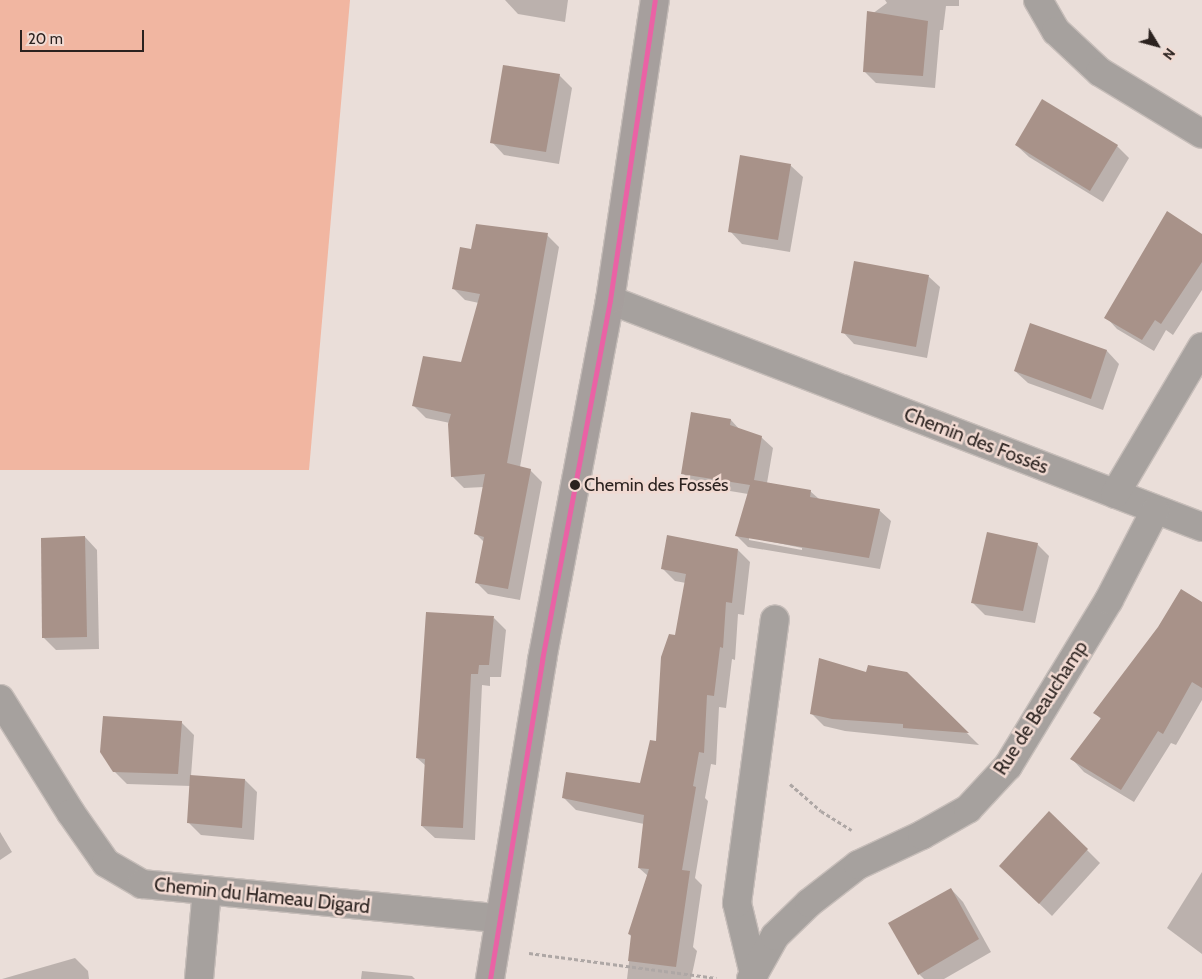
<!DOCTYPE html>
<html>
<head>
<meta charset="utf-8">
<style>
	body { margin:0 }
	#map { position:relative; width:1202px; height:979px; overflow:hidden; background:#eaded9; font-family:Cabin,sans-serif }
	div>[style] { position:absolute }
	.green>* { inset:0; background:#f1b6a1 }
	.shadow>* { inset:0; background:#0003 }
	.building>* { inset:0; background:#a89289 }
	.path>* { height:3px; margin-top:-1.5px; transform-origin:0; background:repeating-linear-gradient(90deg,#aea7a5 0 4px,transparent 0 6.5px) }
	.roads { filter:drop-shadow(1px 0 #c6bdb9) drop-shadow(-1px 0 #c6bdb9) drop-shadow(0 1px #c6bdb9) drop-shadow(0 -1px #c6bdb9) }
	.street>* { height:28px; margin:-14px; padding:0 14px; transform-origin:14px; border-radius:14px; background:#a6a19e }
	.secondary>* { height:28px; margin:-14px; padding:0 14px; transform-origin:14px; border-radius:14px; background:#a69f9d }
	.bus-1>* { height:5px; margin:-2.5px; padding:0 2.5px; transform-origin:2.5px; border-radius:2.5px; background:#ea62a5 }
	.dots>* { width:14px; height:14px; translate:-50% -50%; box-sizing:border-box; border:2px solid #f1dad2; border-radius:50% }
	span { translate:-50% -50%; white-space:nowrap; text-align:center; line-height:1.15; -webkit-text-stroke:5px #f1dad2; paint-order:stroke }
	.bus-label { font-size:18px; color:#2b221f }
	.left { translate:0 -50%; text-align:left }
	.street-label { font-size:19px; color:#2b221f }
	.north { position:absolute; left:1132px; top:20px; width:50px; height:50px; -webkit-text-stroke:4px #f1dad2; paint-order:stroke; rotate:127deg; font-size:14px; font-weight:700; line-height:20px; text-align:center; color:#2b221f }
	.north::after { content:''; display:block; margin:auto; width:18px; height:22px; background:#2b221f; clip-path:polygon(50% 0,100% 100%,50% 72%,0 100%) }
	.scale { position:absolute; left:20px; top:30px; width:124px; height:22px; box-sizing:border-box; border:2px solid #2b221f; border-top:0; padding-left:6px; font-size:15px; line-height:18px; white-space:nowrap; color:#2b221f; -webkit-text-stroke:4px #f1dad2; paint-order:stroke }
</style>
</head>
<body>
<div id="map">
	<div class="green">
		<i style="clip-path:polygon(0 0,350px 0,309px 470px,0 470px)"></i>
	</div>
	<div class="shadow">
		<i style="clip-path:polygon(505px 0,568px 0,565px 22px,518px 14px)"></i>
		<i style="clip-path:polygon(885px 0,959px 0,959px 6px,946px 6px,943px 30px,940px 30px,935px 88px,876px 83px,864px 71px,868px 17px,887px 3px)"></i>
		<i style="clip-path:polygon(559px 75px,572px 88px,559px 164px,504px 155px,492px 142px)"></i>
		<i style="clip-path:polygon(1016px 145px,1117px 146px,1129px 158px,1103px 202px,1029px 157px)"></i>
		<i style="clip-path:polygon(790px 165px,803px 177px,790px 252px,742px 244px,730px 231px)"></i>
		<i style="clip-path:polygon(547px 235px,559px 247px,520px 467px,530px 470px,542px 482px,520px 600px,488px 594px,476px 582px,484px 542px,476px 534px,484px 487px,464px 488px,452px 476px,450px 423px,426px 418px,414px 406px,462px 364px,479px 303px,465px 300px,453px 288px,472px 251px)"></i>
		<i style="clip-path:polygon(1202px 236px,1202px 290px,1173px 335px,1166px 330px,1154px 351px,1117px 329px,1106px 317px)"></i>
		<i style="clip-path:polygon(928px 276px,940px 287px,927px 358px,854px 344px,843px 332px)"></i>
		<i style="clip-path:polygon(1031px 324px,1107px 351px,1119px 364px,1103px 410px,1028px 383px,1015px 371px)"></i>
		<i style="clip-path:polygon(evenodd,692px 413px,731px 420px,740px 430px,761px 437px,773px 448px,767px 483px,810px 491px,819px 499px,879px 510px,891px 521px,880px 569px,748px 547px,737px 536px,748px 494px,694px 485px,683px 473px,692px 413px,749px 537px,802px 548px,802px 550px,749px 540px,749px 537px)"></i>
		<i style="clip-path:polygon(85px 537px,97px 550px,99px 649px,56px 650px,43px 637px)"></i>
		<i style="clip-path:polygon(1037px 544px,1049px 556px,1035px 623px,985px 615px,972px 602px)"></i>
		<i style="clip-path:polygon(738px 550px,750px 562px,744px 615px,738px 614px,735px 660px,732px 659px,726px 708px,719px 707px,716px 765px,711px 764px,705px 798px,708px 801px,695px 878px,702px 885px,693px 947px,697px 951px,691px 979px,627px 979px,632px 937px,629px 934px,648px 876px,639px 868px,644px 824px,576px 810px,563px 797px,641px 784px,657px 743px,686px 583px,675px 581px,662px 568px)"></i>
		<i style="clip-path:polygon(1202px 604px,1202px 700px,1176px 745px,1171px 743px,1134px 802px,1084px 772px,1072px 759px,1102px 720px,1095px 713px)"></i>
		<i style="clip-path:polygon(494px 618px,506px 630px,501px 677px,490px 677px,490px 686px,482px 685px,475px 840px,435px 838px,422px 826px,426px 766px,417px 758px)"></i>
		<i style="clip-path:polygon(867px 673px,906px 673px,979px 745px,845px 731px,824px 726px,811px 713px)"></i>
		<i style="clip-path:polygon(181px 722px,194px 735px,191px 776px,245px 780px,257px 792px,254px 840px,201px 835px,189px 823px,191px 786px,127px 784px,114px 771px)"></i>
		<i style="clip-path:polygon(1049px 812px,1100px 863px,1052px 916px,1013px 878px)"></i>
		<i style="clip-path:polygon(0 832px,12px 852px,0 860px)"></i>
		<i style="clip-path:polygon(1202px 872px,1202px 954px,1167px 928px)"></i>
		<i style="clip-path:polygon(951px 889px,963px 902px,991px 952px,944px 979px,924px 979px,919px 974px)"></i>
		<i style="clip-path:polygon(75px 958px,88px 971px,89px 979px,2px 979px)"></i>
		<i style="clip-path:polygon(362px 971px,412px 976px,415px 979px,361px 979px)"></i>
	</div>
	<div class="building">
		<i style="clip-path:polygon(867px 11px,928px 21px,923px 76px,863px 72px)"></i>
		<i style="clip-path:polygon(503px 65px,560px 74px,546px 152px,490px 143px)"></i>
		<i style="clip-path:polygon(1042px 99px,1118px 145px,1090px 191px,1015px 145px)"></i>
		<i style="clip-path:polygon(740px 155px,791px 164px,778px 240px,728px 232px)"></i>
		<i style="clip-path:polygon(1167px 211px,1202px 234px,1202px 262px,1161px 324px,1155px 320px,1142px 340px,1104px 318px)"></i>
		<i style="clip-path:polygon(476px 224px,548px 233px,507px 463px,531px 469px,508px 589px,475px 583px,484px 537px,474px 534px,485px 474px,451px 477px,448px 424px,451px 414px,412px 406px,423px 356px,461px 362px,480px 294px,452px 289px,460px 247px,471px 249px)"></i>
		<i style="clip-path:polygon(854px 261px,929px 275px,916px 347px,841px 333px)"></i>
		<i style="clip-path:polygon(1030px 323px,1107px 350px,1091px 399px,1014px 371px)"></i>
		<i style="clip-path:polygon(691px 412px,731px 419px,730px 425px,762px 436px,754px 480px,811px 490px,810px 497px,880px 509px,869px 558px,735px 536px,750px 485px,681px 474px)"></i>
		<i style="clip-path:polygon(987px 532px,1038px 543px,1023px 611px,971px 603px)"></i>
		<i style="clip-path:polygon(667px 535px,738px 549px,732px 603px,726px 602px,723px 648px,720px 647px,714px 696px,707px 695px,704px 753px,699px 752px,693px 786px,696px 787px,682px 870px,690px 871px,676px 967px,628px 961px,631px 935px,628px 934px,649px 869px,638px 868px,644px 815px,562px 798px,566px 772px,640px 783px,650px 740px,656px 741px,661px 657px,669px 634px,675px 635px,686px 574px,661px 569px)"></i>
		<i style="clip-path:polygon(85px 536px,87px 637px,42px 638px,41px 538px)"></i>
		<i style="clip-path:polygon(1181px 589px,1202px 602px,1202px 688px,1192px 682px,1163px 734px,1158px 731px,1121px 790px,1070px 759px,1101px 718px,1093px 713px,1158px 627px)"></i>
		<i style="clip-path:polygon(426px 612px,494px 616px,489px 665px,479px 665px,478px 674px,471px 674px,463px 828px,421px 826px,425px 759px,416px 758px)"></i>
		<i style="clip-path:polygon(819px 658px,866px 672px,868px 665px,907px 672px,969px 733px,903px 728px,903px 724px,832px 719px,810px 714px)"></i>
		<i style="clip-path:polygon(103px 716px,182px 721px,178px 774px,113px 772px,100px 752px)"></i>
		<i style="clip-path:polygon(190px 775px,245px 779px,242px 828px,187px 823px)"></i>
		<i style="clip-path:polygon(1049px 811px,1088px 849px,1039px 904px,999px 866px)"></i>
		<i style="clip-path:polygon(951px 888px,979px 939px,918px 975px,888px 923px)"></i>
	</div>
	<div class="path">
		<i style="left:790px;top:784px;width:41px;rotate:41.1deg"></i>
		<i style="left:821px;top:811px;width:36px;rotate:32deg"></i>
		<i style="left:529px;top:953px;width:189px;rotate:7.6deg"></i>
	</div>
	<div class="roads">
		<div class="street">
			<i style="left:1038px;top:0;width:36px;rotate:60deg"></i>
			<i style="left:1056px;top:31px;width:60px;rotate:43deg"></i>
			<i style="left:1100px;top:72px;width:119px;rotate:31.3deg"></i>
			<i style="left:610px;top:300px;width:634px;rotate:20.98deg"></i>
			<i style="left:1115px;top:494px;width:171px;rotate:-59.4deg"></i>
			<i style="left:0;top:699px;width:134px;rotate:58.1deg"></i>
			<i style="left:71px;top:813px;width:61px;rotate:55deg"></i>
			<i style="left:106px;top:863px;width:42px;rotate:30.3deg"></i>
			<i style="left:142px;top:884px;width:358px;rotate:5.5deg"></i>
			<i style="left:754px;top:974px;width:73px;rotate:-103.5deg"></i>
			<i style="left:737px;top:903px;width:286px;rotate:-82.4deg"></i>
			<i style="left:199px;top:979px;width:89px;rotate:-84.9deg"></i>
			<i style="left:751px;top:979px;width:49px;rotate:-60.8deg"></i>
			<i style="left:775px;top:936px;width:47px;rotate:-44.1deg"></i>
			<i style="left:809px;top:903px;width:62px;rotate:-37.8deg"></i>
			<i style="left:858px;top:865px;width:71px;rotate:-25.1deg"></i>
			<i style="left:922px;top:835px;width:53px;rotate:-29.5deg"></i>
			<i style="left:968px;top:809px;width:59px;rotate:-47.1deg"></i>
			<i style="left:1008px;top:766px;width:194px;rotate:-58.7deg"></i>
			<i style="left:1109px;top:600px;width:100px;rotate:-62.7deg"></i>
		</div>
		<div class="secondary">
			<i style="left:490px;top:979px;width:323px;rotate:-80.7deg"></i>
			<i style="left:542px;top:660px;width:366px;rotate:-79.3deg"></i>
			<i style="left:610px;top:300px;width:303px;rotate:-81.5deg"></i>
		</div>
	</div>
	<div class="bus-1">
		<i style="left:490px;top:979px;width:323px;rotate:-80.7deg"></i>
		<i style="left:542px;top:660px;width:366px;rotate:-79.3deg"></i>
		<i style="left:610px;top:300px;width:303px;rotate:-81.5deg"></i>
	</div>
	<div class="dots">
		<i style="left:575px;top:485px;background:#2b221f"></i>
	</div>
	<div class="bus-label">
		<span class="left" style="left:584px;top:485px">Chemin des Fossés</span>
	</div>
	<div class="street-label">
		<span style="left:976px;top:441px;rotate:21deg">Chemin des Fossés</span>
		<span style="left:1041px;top:708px;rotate:-57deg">Rue de Beauchamp</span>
		<span style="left:262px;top:896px;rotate:6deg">Chemin du Hameau Digard</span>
	</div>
	<div class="north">N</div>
	<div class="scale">20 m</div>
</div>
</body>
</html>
